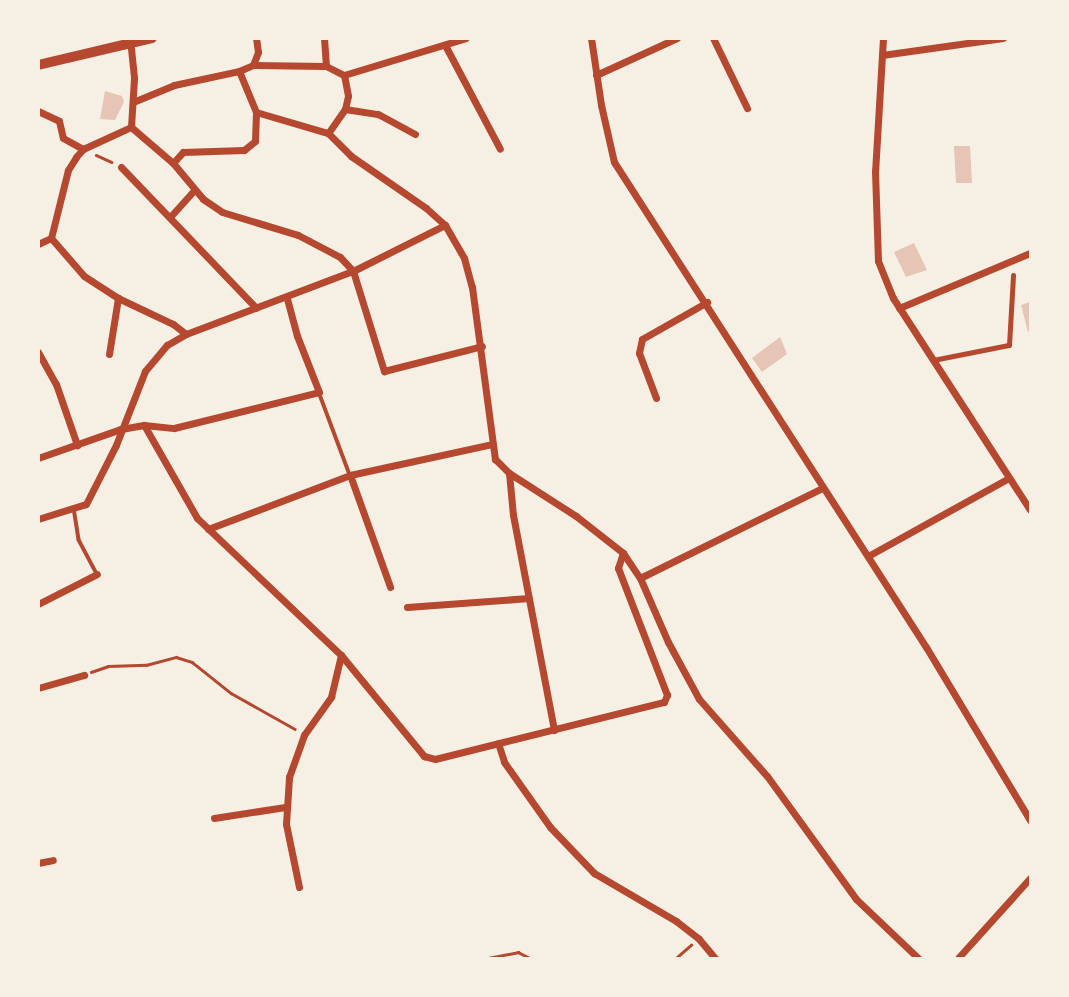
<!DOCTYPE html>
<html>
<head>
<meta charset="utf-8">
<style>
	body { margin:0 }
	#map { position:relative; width:1069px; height:997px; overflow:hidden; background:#f6efe4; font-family:"DejaVu Sans",sans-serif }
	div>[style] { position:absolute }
	.building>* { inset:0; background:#e6c5b7 }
	.path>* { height:2.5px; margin:-1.25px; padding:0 1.25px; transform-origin:1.25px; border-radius:1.25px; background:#b5482f }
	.service>* { height:3.5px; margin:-1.75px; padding:0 1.75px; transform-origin:1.75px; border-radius:1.75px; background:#b5482f }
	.pedestrian>* { height:5px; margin:-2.5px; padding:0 2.5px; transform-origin:2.5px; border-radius:2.5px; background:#b5482f }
	.minor>* { height:7px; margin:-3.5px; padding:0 3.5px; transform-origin:3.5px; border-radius:3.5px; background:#b5482f }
	.secondary>* { height:10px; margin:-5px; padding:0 5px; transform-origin:5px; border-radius:5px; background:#b5482f }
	span { translate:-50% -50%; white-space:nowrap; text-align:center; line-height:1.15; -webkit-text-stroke:5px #f6efe4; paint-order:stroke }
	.frame { position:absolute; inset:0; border:40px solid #f6efe4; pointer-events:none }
</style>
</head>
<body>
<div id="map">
	<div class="building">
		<i style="clip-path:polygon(105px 91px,122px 96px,124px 102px,115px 120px,100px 119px)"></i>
		<i style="clip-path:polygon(954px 146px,970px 146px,972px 183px,956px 183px)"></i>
		<i style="clip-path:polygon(914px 243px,927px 270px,906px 277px,894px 252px)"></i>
		<i style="clip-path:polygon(1030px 302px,1030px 332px,1028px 332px,1021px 305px)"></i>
		<i style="clip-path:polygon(780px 337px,787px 354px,762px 372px,752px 358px)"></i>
	</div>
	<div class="path">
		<i style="left:96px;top:155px;width:17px;rotate:24deg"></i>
		<i style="left:91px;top:672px;width:18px;rotate:-19deg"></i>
		<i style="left:108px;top:666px;width:38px;rotate:-2deg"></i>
		<i style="left:146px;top:665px;width:31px;rotate:-15deg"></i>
		<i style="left:176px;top:657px;width:17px;rotate:17deg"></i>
		<i style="left:192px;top:662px;width:50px;rotate:38.5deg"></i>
		<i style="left:231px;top:693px;width:73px;rotate:29.4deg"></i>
		<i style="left:488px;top:958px;width:31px;rotate:-11deg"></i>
		<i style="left:518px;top:952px;width:13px;rotate:27deg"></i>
		<i style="left:676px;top:958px;width:20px;rotate:-41deg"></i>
	</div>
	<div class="service">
		<i style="left:319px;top:392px;width:89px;rotate:69.5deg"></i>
		<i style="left:74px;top:508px;width:32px;rotate:81deg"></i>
		<i style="left:79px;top:540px;width:38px;rotate:62deg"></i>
	</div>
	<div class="pedestrian">
		<i style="left:933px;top:360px;width:77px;rotate:-11.2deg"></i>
		<i style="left:1009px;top:345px;width:70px;rotate:-86.7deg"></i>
	</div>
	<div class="minor">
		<i style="left:324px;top:38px;width:28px;rotate:86deg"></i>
		<i style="left:326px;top:66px;width:20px;rotate:27deg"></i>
		<i style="left:344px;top:75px;width:21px;rotate:79deg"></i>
		<i style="left:348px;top:96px;width:13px;rotate:103deg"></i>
		<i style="left:345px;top:109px;width:29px;rotate:125deg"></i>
		<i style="left:591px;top:38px;width:68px;rotate:81.5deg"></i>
		<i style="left:601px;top:105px;width:58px;rotate:77.2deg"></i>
		<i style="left:614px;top:162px;width:577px;rotate:57.25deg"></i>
		<i style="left:926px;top:647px;width:202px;rotate:59deg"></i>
		<i style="left:713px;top:38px;width:78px;rotate:64.1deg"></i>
		<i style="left:883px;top:38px;width:133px;rotate:93.4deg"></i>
		<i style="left:875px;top:171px;width:90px;rotate:88.1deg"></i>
		<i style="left:878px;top:261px;width:40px;rotate:68deg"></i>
		<i style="left:893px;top:298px;width:252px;rotate:57.1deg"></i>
		<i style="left:130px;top:39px;width:39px;rotate:84deg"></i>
		<i style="left:134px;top:78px;width:49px;rotate:93.5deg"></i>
		<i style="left:131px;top:127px;width:55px;rotate:40.6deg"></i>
		<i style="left:173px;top:163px;width:47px;rotate:50.2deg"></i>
		<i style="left:203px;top:199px;width:23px;rotate:34deg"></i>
		<i style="left:222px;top:212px;width:79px;rotate:16.8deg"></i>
		<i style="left:298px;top:235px;width:47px;rotate:27.6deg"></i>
		<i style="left:340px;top:257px;width:19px;rotate:47deg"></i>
		<i style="left:353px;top:271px;width:105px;rotate:72.8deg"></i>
		<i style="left:384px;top:371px;width:101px;rotate:-14.3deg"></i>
		<i style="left:446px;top:47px;width:115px;rotate:62.1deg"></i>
		<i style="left:882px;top:55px;width:122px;rotate:-8deg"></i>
		<i style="left:253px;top:65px;width:73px;rotate:0.8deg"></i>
		<i style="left:344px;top:75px;width:127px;rotate:-16.9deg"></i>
		<i style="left:596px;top:75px;width:89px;rotate:-24.6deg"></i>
		<i style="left:133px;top:102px;width:44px;rotate:-22.5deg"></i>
		<i style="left:174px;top:85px;width:66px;rotate:-12.2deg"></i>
		<i style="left:239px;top:71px;width:15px;rotate:-23deg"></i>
		<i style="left:253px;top:65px;width:14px;rotate:-69deg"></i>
		<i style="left:258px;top:52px;width:14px;rotate:-98deg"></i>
		<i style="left:345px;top:109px;width:33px;rotate:9deg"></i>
		<i style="left:378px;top:114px;width:42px;rotate:28.4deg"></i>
		<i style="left:38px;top:111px;width:23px;rotate:25deg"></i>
		<i style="left:59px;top:121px;width:17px;rotate:77deg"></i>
		<i style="left:63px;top:138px;width:23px;rotate:29deg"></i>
		<i style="left:256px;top:112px;width:75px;rotate:16.3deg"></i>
		<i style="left:328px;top:133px;width:33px;rotate:45deg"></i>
		<i style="left:351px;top:156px;width:91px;rotate:34.7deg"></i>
		<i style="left:426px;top:208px;width:25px;rotate:42deg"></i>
		<i style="left:445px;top:225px;width:38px;rotate:60deg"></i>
		<i style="left:464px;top:258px;width:30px;rotate:75deg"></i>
		<i style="left:472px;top:287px;width:174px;rotate:82.4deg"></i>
		<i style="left:495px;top:459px;width:20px;rotate:45deg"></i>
		<i style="left:509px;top:473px;width:80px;rotate:32.7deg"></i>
		<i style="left:576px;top:516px;width:60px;rotate:38.2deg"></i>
		<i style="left:623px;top:553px;width:30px;rotate:56deg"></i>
		<i style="left:640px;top:578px;width:70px;rotate:66.4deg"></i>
		<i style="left:668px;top:642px;width:65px;rotate:61.5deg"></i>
		<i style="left:699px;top:699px;width:103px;rotate:48.6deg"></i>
		<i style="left:767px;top:776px;width:152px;rotate:54.1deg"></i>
		<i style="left:856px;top:899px;width:86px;rotate:43.6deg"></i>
		<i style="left:173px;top:163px;width:15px;rotate:-48deg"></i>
		<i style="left:183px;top:152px;width:61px;rotate:-1.9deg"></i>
		<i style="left:244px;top:150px;width:14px;rotate:-39deg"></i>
		<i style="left:255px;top:141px;width:29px;rotate:-88deg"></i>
		<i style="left:256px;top:112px;width:44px;rotate:-112.5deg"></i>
		<i style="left:121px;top:167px;width:195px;rotate:46.2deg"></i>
		<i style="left:170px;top:217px;width:36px;rotate:-48deg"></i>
		<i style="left:51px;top:238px;width:50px;rotate:49deg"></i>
		<i style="left:84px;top:276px;width:40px;rotate:32.9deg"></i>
		<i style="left:118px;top:298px;width:61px;rotate:25.3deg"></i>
		<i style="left:173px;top:324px;width:16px;rotate:38deg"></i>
		<i style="left:38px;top:244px;width:14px;rotate:-25deg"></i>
		<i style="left:51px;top:238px;width:70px;rotate:-76deg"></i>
		<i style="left:68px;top:170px;width:15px;rotate:-58deg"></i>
		<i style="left:76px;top:157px;width:11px;rotate:-49deg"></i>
		<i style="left:83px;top:149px;width:53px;rotate:-24.6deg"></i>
		<i style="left:899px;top:308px;width:142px;rotate:-22.8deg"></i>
		<i style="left:38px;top:352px;width:37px;rotate:61deg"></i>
		<i style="left:56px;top:384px;width:65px;rotate:71deg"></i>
		<i style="left:109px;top:354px;width:57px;rotate:-80.9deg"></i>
		<i style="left:656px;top:398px;width:48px;rotate:-110.7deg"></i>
		<i style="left:639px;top:353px;width:14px;rotate:-78deg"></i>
		<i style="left:642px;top:339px;width:75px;rotate:-29.6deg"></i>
		<i style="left:144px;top:425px;width:107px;rotate:60.3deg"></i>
		<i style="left:197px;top:518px;width:199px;rotate:43.6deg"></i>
		<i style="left:341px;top:655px;width:131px;rotate:50.6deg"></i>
		<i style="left:424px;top:756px;width:11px;rotate:15deg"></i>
		<i style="left:435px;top:759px;width:236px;rotate:-14deg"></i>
		<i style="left:664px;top:702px;width:8px;rotate:-67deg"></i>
		<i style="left:667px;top:695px;width:136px;rotate:-111.1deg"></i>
		<i style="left:618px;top:568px;width:16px;rotate:-72deg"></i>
		<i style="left:38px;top:458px;width:88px;rotate:-19.3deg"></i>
		<i style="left:121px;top:429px;width:23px;rotate:-10deg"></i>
		<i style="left:144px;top:425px;width:30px;rotate:6deg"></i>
		<i style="left:174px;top:428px;width:149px;rotate:-13.9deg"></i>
		<i style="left:319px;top:392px;width:60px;rotate:-111.4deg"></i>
		<i style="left:297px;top:336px;width:39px;rotate:-105deg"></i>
		<i style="left:509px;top:473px;width:42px;rotate:84.6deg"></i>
		<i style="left:513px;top:515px;width:219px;rotate:79.2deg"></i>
		<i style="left:350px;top:475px;width:119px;rotate:70.3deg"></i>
		<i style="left:38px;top:519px;width:50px;rotate:-17.4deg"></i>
		<i style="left:86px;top:504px;width:66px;rotate:-63deg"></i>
		<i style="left:116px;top:445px;width:79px;rotate:-68.6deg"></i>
		<i style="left:145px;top:371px;width:34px;rotate:-50deg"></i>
		<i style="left:167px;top:345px;width:22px;rotate:-30deg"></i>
		<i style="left:186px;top:334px;width:178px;rotate:-20.7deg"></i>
		<i style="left:353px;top:271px;width:103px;rotate:-26.6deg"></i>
		<i style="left:208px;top:529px;width:152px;rotate:-20.8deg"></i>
		<i style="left:350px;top:475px;width:145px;rotate:-12.3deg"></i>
		<i style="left:868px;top:556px;width:161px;rotate:-29deg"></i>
		<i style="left:640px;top:578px;width:203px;rotate:-26.3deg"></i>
		<i style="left:38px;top:604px;width:66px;rotate:-27deg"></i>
		<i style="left:407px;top:607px;width:122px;rotate:-4.2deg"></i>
		<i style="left:38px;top:688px;width:48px;rotate:-15.8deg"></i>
		<i style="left:498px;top:743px;width:20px;rotate:72deg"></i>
		<i style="left:504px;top:762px;width:80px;rotate:54.7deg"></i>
		<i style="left:550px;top:827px;width:64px;rotate:46.3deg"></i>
		<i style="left:594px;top:873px;width:95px;rotate:30.3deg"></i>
		<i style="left:676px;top:921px;width:29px;rotate:38deg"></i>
		<i style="left:699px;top:939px;width:25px;rotate:50deg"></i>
		<i style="left:214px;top:818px;width:72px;rotate:-8.8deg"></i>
		<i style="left:38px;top:863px;width:15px;rotate:-11deg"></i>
		<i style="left:299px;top:887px;width:64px;rotate:-101.7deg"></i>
		<i style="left:286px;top:824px;width:47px;rotate:-86.3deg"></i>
		<i style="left:289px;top:777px;width:45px;rotate:-70.3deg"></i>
		<i style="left:304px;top:735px;width:47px;rotate:-54.6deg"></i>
		<i style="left:331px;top:697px;width:43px;rotate:-76.6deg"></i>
		<i style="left:958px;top:958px;width:108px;rotate:-48deg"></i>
	</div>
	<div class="secondary">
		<i style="left:38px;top:65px;width:117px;rotate:-13.3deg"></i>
	</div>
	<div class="frame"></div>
</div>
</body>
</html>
